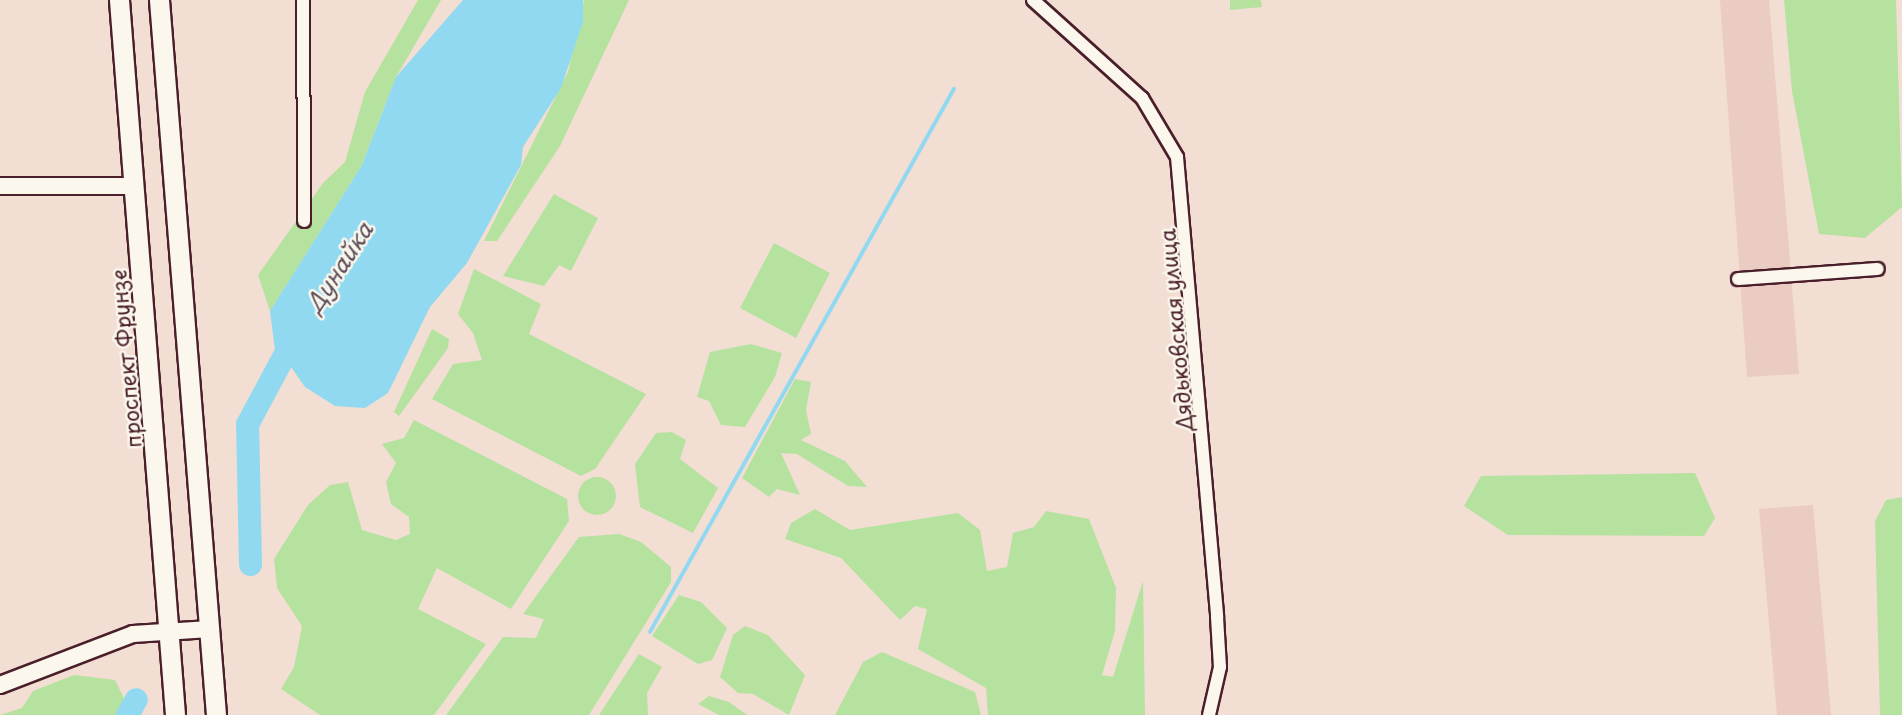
<!DOCTYPE html>
<html>
<head>
<meta charset="utf-8">
<style>
	body { margin:0 }
	#map { position:relative; width:1902px; height:715px; overflow:hidden; background:#f2ded3; font-family:"Playpen Sans",sans-serif }
	div>[style] { position:absolute }
	.built>* { inset:0; background:#ebccc2 }
	.green>* { inset:0; background:#b6e2a0 }
	.round { border-radius:50% }
	.water>* { inset:0; background:#90d9f1 }
	.stream>* { height:3.5px; margin:-1.75px; padding:0 1.75px; transform-origin:1.75px; border-radius:1.75px; background:#90d9f1 }
	.river>* { height:23px; margin:-11.5px; padding:0 11.5px; transform-origin:11.5px; border-radius:11.5px; background:#90d9f1 }
	.roads { filter:drop-shadow(2px 0 #4a1f2b) drop-shadow(-2px 0 #4a1f2b) drop-shadow(0 2px #4a1f2b) drop-shadow(0 -2px #4a1f2b) }
	.minor>* { height:12px; margin:-6px; padding:0 6px; transform-origin:6px; border-radius:6px; background:#fbf7ec }
	.tertiary>* { height:16px; margin:-8px; padding:0 8px; transform-origin:8px; border-radius:8px; background:#fbf7ec }
	.secondary>* { height:19px; margin:-9.5px; padding:0 9.5px; transform-origin:9.5px; border-radius:9.5px; background:#fbf7ec }
	span { translate:-50% -50%; white-space:nowrap; text-align:center; line-height:1.15; -webkit-text-stroke:5px #fbf7ec; paint-order:stroke }
	.street-label { font-size:21px; color:#4a1f2b }
	.water-label { font-size:23px; color:#5c4e5c; font-style:italic }
</style>
</head>
<body>
<div id="map">
	<div class="built">
		<i style="clip-path:polygon(1720px 0,1769px 0,1799px 374px,1747px 377px)"></i>
		<i style="clip-path:polygon(1813px 505px,1831px 715px,1777px 715px,1759px 509px)"></i>
	</div>
	<div class="green">
		<i style="clip-path:polygon(418px 0,441px 0,396px 77px,362px 165px,270px 311px,258px 275px,323px 183px,345px 162px,365px 92px)"></i>
		<i style="clip-path:polygon(584px 0,629px 0,560px 146px,497px 241px,484px 241px,568px 72px)"></i>
		<i style="clip-path:polygon(1230px 0,1261px 0,1262px 7px,1230px 10px)"></i>
		<i style="clip-path:polygon(1784px 0,1896px 0,1902px 207px,1865px 238px,1819px 234px,1792px 91px)"></i>
		<i style="clip-path:polygon(554px 194px,598px 218px,571px 271px,559px 265px,544px 286px,503px 276px)"></i>
		<i style="clip-path:polygon(774px 243px,830px 273px,796px 338px,740px 308px)"></i>
		<i style="clip-path:polygon(474px 269px,541px 304px,529px 334px,646px 394px,595px 469px,581px 476px,432px 399px,453px 364px,482px 360px,473px 333px,458px 314px)"></i>
		<i style="clip-path:polygon(432px 329px,449px 339px,448px 348px,399px 416px,394px 412px)"></i>
		<i style="clip-path:polygon(751px 344px,782px 353px,775px 377px,745px 427px,721px 425px,709px 401px,697px 397px,710px 352px)"></i>
		<i style="clip-path:polygon(795px 379px,811px 382px,806px 410px,811px 434px,801px 440px,845px 461px,867px 487px,848px 486px,797px 454px,781px 453px,800px 495px,777px 489px,769px 497px,742px 478px)"></i>
		<i style="clip-path:polygon(414px 420px,567px 499px,569px 521px,511px 609px,437px 568px,418px 609px,486px 644px,434px 715px,320px 715px,281px 689px,294px 667px,302px 626px,277px 588px,274px 559px,308px 505px,330px 485px,348px 482px,362px 530px,396px 540px,410px 534px,409px 517px,391px 504px,386px 482px,396px 463px,382px 444px,404px 438px)"></i>
		<i style="clip-path:polygon(672px 432px,686px 440px,680px 459px,718px 488px,693px 533px,640px 507px,635px 464px,656px 433px)"></i>
		<i style="clip-path:polygon(1695px 473px,1715px 518px,1704px 536px,1508px 535px,1464px 506px,1481px 476px)"></i>
		<i class="round" style="left:578px;top:477px;width:38px;height:38px"></i>
		<i style="clip-path:polygon(1902px 497px,1902px 715px,1880px 715px,1875px 521px,1886px 500px)"></i>
		<i style="clip-path:polygon(815px 509px,850px 530px,958px 513px,980px 530px,987px 571px,1007px 567px,1013px 533px,1034px 527px,1046px 511px,1089px 519px,1116px 588px,1115px 631px,1102px 675px,1113px 677px,1143px 581px,1145px 715px,988px 715px,986px 688px,918px 649px,927px 609px,915px 606px,900px 620px,841px 558px,785px 539px,791px 523px)"></i>
		<i style="clip-path:polygon(619px 534px,641px 542px,671px 567px,671px 582px,589px 715px,446px 715px,503px 637px,536px 638px,544px 619px,523px 614px,579px 537px)"></i>
		<i style="clip-path:polygon(679px 595px,701px 602px,727px 628px,712px 660px,698px 664px,652px 636px)"></i>
		<i style="clip-path:polygon(745px 626px,768px 635px,805px 675px,789px 715px,753px 694px,738px 693px,720px 677px,733px 635px)"></i>
		<i style="clip-path:polygon(882px 652px,975px 692px,981px 715px,835px 715px,863px 662px)"></i>
		<i style="clip-path:polygon(639px 654px,662px 667px,647px 693px,648px 715px,599px 715px)"></i>
		<i style="clip-path:polygon(74px 675px,115px 680px,132px 715px,0 715px,22px 708px,33px 691px)"></i>
		<i style="clip-path:polygon(709px 696px,729px 702px,747px 715px,719px 715px,698px 704px)"></i>
	</div>
	<div class="water">
		<i style="clip-path:polygon(463px 0,583px 0,583px 22px,561px 88px,523px 147px,521px 165px,467px 263px,430px 307px,388px 393px,365px 408px,335px 406px,305px 387px,291px 367px,277px 366px,270px 311px,362px 165px,396px 77px)"></i>
	</div>
	<div class="stream">
		<i style="left:650px;top:632px;width:622px;rotate:-60.76deg"></i>
	</div>
	<div class="river">
		<i style="left:250px;top:564px;width:140px;rotate:-91.2deg"></i>
		<i style="left:247px;top:424px;width:93px;rotate:-61.8deg"></i>
		<i style="left:127px;top:715px;width:18px;rotate:-61deg"></i>
	</div>
	<div class="roads">
		<div class="minor">
			<i style="left:303px;top:0;width:221px;rotate:89.7deg"></i>
			<i style="left:1033px;top:0;width:147px;rotate:42deg"></i>
			<i style="left:1142px;top:98px;width:69px;rotate:59.3deg"></i>
			<i style="left:1177px;top:157px;width:462px;rotate:85deg"></i>
			<i style="left:1217px;top:617px;width:50px;rotate:86.6deg"></i>
			<i style="left:1220px;top:667px;width:49px;rotate:102.9deg"></i>
			<i style="left:1738px;top:279px;width:140px;rotate:-4.1deg"></i>
		</div>
		<div class="tertiary">
			<i style="left:0;top:186px;width:133px"></i>
			<i style="left:0;top:685px;width:142px;rotate:-21deg"></i>
			<i style="left:133px;top:634px;width:77px;rotate:-3.7deg"></i>
		</div>
		<div class="secondary">
			<i style="left:119px;top:0;width:717px;rotate:85.52deg"></i>
			<i style="left:159px;top:0;width:717px;rotate:85.44deg"></i>
		</div>
	</div>
	<div class="street-label">
		<span style="left:1175px;top:330px;rotate:-95deg">Дядьковская улица</span>
		<span style="left:125px;top:359px;rotate:-95deg">проспект Фрунзе</span>
	</div>
	<div class="water-label">
		<span style="left:339px;top:267px;rotate:-57deg">Дунайка</span>
	</div>
</div>
</body>
</html>
